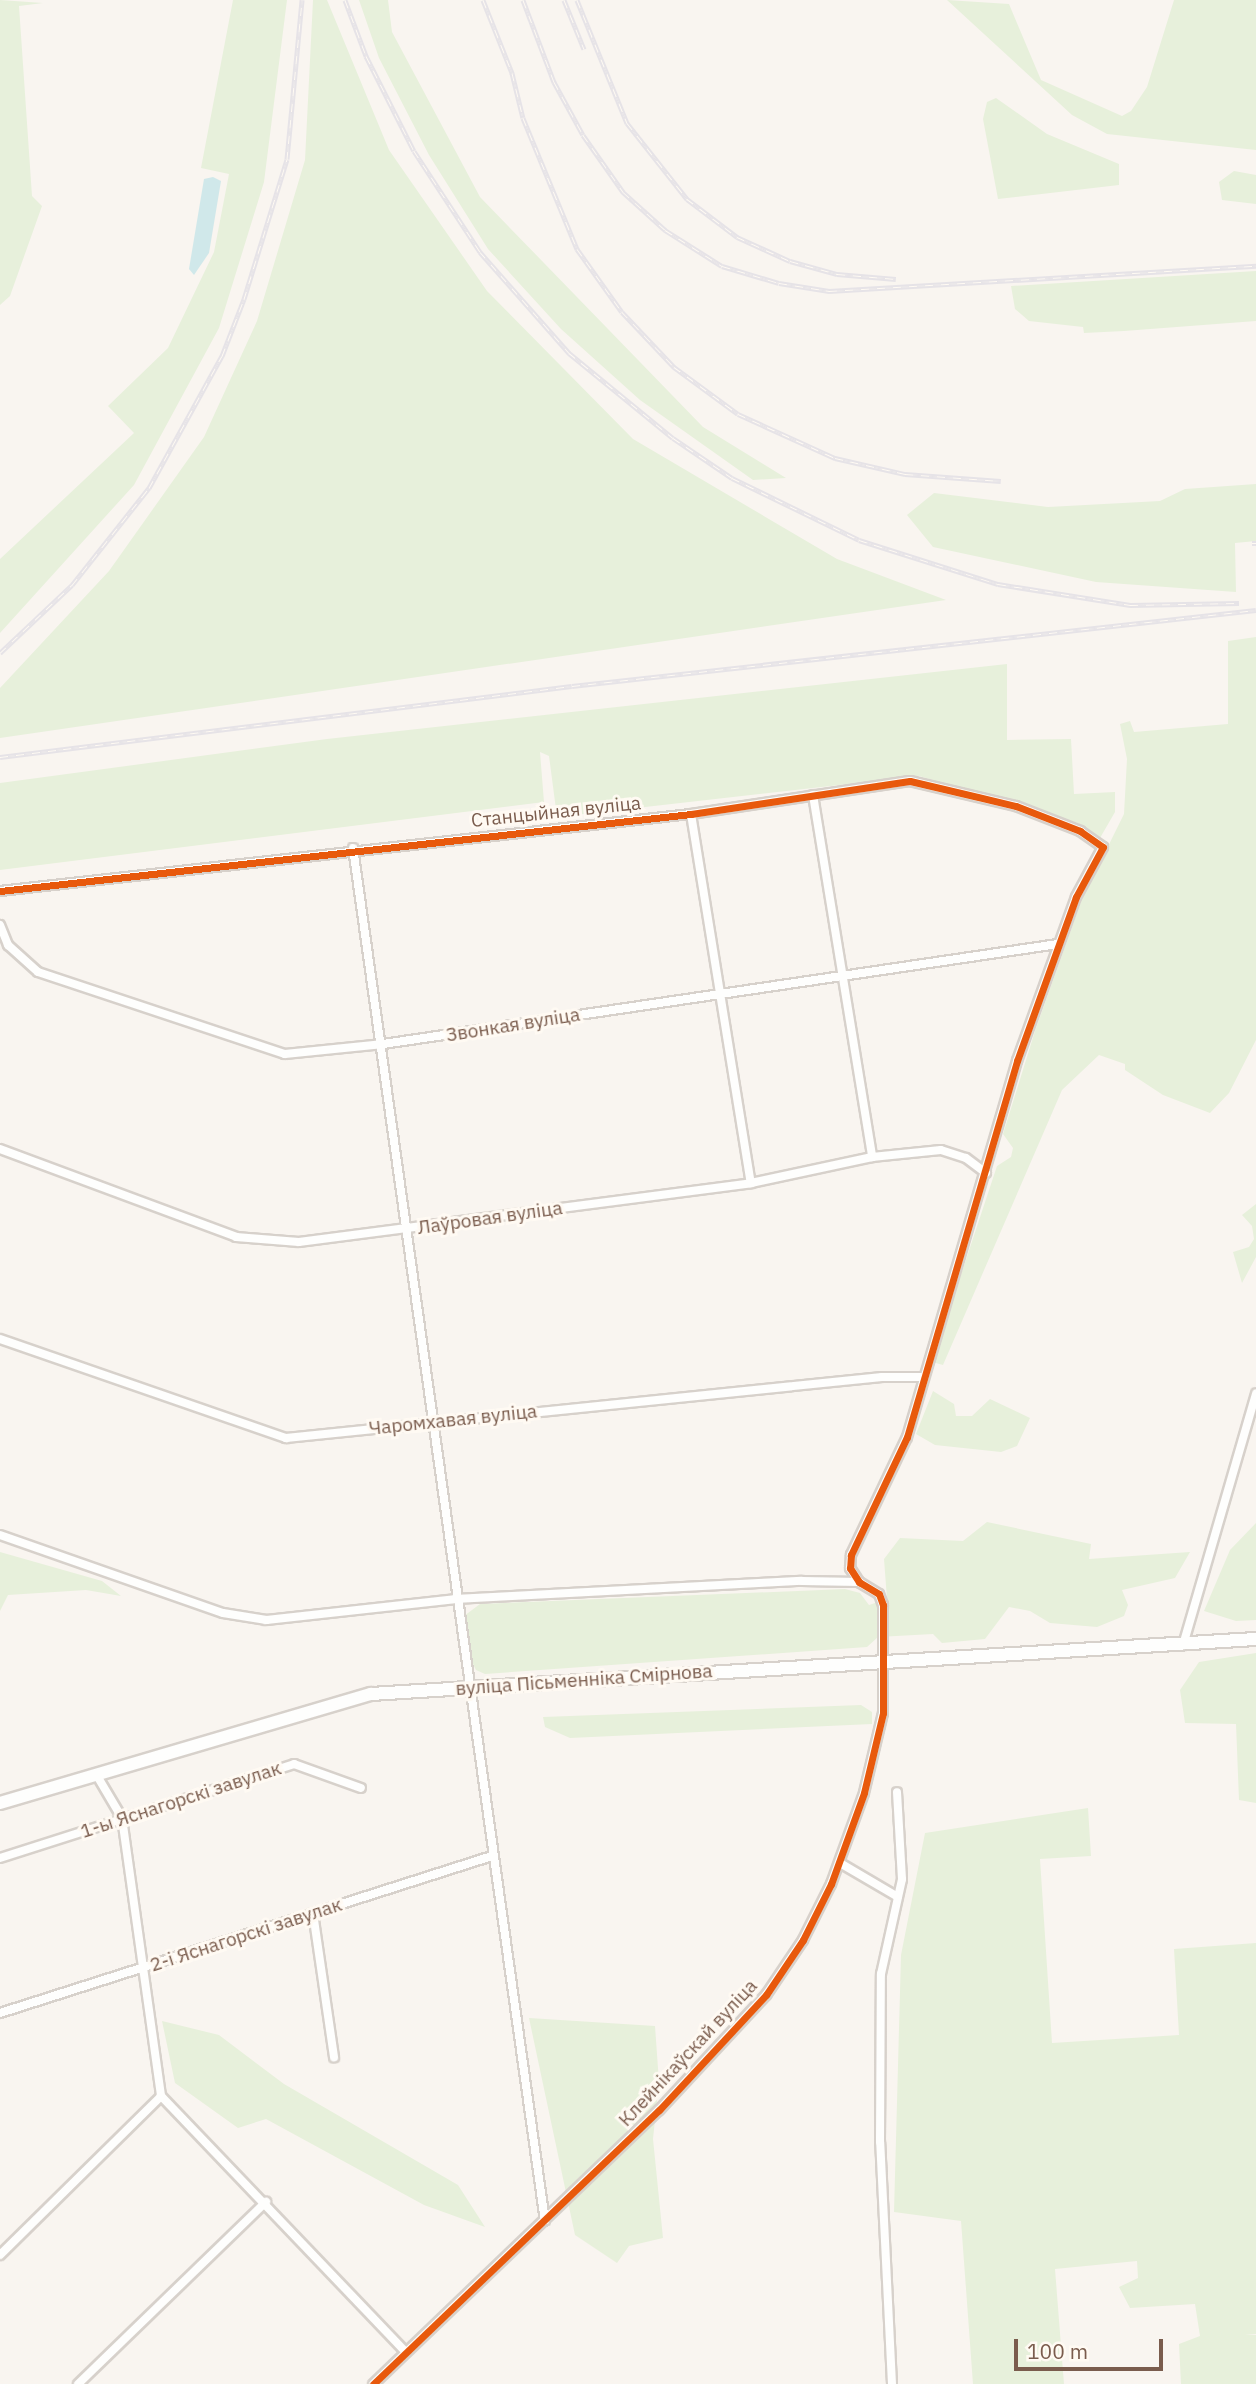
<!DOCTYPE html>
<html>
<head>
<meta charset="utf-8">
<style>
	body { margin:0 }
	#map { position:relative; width:1256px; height:2384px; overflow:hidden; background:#f9f5f0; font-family:"IBM Plex Sans",sans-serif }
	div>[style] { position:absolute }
	.green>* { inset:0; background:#e7f0db }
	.water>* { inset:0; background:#d0e8ea }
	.roads { filter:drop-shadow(2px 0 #d7d1cb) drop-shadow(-2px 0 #d7d1cb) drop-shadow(0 2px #d7d1cb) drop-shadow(0 -2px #d7d1cb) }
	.minor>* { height:8px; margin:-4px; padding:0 4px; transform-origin:4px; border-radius:4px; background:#fefefd }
	.secondary>* { height:12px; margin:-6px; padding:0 6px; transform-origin:6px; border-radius:6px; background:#fefefd }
	.rail>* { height:5px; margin-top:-2.5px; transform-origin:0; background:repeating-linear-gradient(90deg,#fffaf3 0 8px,#e6e3e7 0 16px); box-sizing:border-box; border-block:2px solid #e6e3e7 }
	.cycleway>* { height:7px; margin:-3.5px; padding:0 3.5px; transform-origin:3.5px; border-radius:3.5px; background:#e8590c }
	span { translate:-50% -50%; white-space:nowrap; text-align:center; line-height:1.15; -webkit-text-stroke:6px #fffaf3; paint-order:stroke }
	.street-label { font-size:19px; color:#7a5c4d }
	.scale { position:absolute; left:1014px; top:2339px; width:149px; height:32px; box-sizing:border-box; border:4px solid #7a5c4d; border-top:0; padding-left:9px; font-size:21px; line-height:24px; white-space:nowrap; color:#7a5c4d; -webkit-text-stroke:5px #fffaf3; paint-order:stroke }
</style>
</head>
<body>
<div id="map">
	<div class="green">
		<i style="clip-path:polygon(0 0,43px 3px,19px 6px,32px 196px,42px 206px,10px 296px,0 305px)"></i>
		<i style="clip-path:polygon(233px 0,287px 0,264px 182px,219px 328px,134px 485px,0 633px,0 559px,134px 433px,108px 406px,168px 348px,214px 252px,229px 174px,201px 168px)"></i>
		<i style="clip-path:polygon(313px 0,327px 0,389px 150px,487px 291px,633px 439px,837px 559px,946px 600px,0 738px,0 688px,109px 571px,204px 437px,257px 321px,305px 160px)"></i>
		<i style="clip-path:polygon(359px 0,388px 0,392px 32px,480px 197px,703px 427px,786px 478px,753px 480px,640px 400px,561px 329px,488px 249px,429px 155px,379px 58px)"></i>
		<i style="clip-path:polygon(947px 0,1009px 4px,1041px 80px,1122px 116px,1131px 111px,1147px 87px,1174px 0,1256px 0,1256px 150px,1107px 134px,1072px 115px)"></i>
		<i style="clip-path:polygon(996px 98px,1047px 134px,1119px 164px,1119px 185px,998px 199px,983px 119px,987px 102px)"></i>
		<i style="clip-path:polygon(1234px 171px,1256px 175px,1256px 204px,1222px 200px,1219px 182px)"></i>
		<i style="clip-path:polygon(1256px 271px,1256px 321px,1124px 331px,1084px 333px,1083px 327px,1029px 321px,1015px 309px,1011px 286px)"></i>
		<i style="clip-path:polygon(1256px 484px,1256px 541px,1235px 543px,1236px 592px,1096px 582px,933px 547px,907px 515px,934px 493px,1048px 507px,1160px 501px,1185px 489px)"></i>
		<i style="clip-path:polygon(1256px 637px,1256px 1040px,1229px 1093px,1210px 1113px,1163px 1095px,1125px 1070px,1125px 1064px,1099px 1055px,1062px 1090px,943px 1365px,932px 1362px,997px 1166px,1011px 1157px,1013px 1148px,1003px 1134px,1035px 1031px,1082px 899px,1124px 814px,1127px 759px,1120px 724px,1130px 721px,1134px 732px,1228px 724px,1228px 641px)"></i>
		<i style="clip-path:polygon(1007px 664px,1007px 740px,1071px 739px,1074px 794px,1115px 792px,1115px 812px,1100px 838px,1078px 823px,919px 776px,557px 817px,549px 756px,540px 752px,544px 802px,0 870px,0 783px,327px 739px)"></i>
		<i style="clip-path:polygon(1256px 1204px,1256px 1257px,1242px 1283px,1233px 1252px,1249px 1247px,1254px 1239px,1252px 1226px,1242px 1215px)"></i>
		<i style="clip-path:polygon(933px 1391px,954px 1404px,956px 1416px,972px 1416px,990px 1399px,1030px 1418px,1017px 1446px,1001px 1452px,935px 1445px,916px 1434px)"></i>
		<i style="clip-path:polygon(987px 1522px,1091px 1544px,1089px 1559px,1190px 1552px,1175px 1578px,1122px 1590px,1128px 1605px,1124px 1616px,1097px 1627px,1050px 1623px,1030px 1611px,1009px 1607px,985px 1639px,942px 1643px,933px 1634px,878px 1637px,867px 1647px,485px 1674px,476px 1670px,471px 1660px,464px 1616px,480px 1604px,845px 1589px,860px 1593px,869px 1605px,887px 1599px,884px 1559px,900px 1538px,963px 1541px)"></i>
		<i style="clip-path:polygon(1256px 1523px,1256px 1620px,1236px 1621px,1204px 1611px,1230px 1550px)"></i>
		<i style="clip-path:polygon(0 1552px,102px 1581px,121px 1596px,86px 1590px,8px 1595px,0 1611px)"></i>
		<i style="clip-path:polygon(1256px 1653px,1256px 1803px,1239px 1800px,1236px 1724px,1185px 1723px,1180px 1690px,1199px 1662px)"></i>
		<i style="clip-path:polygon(861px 1705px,872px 1712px,872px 1724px,570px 1738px,545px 1727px,543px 1717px)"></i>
		<i style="clip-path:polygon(1088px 1808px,1091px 1856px,1040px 1859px,1052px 2043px,1179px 2035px,1174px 1949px,1256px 1943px,1256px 2334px,1245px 2335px,1256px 2335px,1256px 2384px,1181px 2384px,1179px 2344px,1200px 2336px,1195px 2304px,1130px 2308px,1119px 2287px,1138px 2278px,1137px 2261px,1055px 2269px,1064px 2384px,973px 2384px,961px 2221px,894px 2212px,901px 1955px,925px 1833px)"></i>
		<i style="clip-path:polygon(529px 2018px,655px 2026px,659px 2082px,653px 2139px,663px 2238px,629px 2246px,617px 2263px,575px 2235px)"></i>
		<i style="clip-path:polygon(162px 2021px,219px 2035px,284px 2084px,458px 2185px,485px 2227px,424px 2205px,266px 2119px,238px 2128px,175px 2083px)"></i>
	</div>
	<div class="water">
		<i style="clip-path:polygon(213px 177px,221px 181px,209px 253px,194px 275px,189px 269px,204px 179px)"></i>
	</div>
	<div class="roads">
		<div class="minor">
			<i style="left:813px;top:795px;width:367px;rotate:80.7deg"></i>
			<i style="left:691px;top:814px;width:374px;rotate:80.8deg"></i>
			<i style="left:353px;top:848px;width:1386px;rotate:82.04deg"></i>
			<i style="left:0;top:891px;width:695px;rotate:-6.36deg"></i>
			<i style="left:691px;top:814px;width:221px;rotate:-8.6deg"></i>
			<i style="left:910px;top:781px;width:109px;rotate:13.3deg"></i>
			<i style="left:1016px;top:806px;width:69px;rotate:21.3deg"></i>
			<i style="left:1080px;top:831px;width:28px;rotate:35deg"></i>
			<i style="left:1103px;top:847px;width:57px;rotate:118.4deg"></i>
			<i style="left:1076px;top:897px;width:174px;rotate:109.8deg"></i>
			<i style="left:1017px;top:1061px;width:392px;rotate:106.3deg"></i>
			<i style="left:907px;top:1437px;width:131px;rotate:115.4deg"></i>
			<i style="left:851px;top:1555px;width:13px;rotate:94deg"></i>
			<i style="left:850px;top:1568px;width:17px;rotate:57deg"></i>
			<i style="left:859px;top:1582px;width:23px;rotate:31deg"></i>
			<i style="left:879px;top:1594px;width:12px;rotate:70deg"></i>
			<i style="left:883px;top:1605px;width:108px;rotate:90deg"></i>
			<i style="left:883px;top:1713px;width:82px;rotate:103.4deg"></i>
			<i style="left:864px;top:1793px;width:97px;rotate:109.9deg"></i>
			<i style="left:831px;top:1884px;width:63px;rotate:116.6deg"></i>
			<i style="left:803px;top:1940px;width:66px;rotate:123.9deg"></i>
			<i style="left:766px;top:1995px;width:157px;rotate:132.9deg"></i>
			<i style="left:659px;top:2110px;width:396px;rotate:136.2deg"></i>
			<i style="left:0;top:925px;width:22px;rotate:68deg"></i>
			<i style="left:8px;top:945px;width:40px;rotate:42deg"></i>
			<i style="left:38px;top:972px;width:260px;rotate:18.4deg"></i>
			<i style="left:285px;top:1054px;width:99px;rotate:-5.8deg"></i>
			<i style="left:383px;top:1044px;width:682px;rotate:-8.43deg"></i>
			<i style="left:0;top:1149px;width:252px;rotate:20.4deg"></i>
			<i style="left:236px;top:1237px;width:63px;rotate:4.5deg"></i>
			<i style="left:299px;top:1242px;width:456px;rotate:-7.4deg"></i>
			<i style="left:751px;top:1183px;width:124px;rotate:-12.1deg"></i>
			<i style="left:872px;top:1157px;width:69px;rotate:-5.8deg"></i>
			<i style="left:941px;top:1150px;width:26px;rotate:18deg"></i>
			<i style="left:966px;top:1158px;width:25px;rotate:37deg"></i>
			<i style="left:0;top:1339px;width:303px;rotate:19.1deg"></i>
			<i style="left:286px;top:1438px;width:599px;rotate:-5.84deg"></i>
			<i style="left:882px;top:1377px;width:39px"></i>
			<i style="left:0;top:1535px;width:236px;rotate:19.3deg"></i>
			<i style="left:223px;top:1613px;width:44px;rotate:9.2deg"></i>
			<i style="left:266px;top:1620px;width:190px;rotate:-6.3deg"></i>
			<i style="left:455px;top:1599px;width:347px;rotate:-3deg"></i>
			<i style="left:802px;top:1581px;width:57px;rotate:1deg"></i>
			<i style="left:1183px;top:1645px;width:262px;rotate:-73.8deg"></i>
			<i style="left:96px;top:1774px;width:51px;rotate:59.4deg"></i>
			<i style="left:122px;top:1818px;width:281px;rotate:82deg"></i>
			<i style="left:161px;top:2096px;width:354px;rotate:46.3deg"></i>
			<i style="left:0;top:1858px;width:309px;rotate:-17.7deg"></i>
			<i style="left:294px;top:1764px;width:71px;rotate:19.7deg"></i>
			<i style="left:840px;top:1863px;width:67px;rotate:30.4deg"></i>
			<i style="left:313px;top:1913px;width:146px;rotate:81.7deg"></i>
			<i style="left:0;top:2013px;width:516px;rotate:-17.7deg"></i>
			<i style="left:0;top:2255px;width:226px;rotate:-44.6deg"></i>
			<i style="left:78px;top:2384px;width:262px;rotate:-44.1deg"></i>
			<i style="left:892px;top:2384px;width:242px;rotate:-92.8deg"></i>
			<i style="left:880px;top:2142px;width:168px;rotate:-89.7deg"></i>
			<i style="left:881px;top:1974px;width:97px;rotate:-77.5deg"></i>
			<i style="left:902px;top:1879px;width:87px;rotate:-93.3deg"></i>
		</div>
		<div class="secondary">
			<i style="left:0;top:1803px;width:387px;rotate:-16.4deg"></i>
			<i style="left:371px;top:1694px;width:887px;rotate:-3.56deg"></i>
		</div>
	</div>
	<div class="rail">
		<i style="left:345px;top:0;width:60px;rotate:69.4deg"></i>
		<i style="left:366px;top:56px;width:106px;rotate:63.2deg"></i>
		<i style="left:414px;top:151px;width:121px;rotate:56.8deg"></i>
		<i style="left:480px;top:252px;width:135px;rotate:48.6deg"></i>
		<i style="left:569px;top:353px;width:134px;rotate:39.3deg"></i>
		<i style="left:673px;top:438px;width:71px;rotate:34.1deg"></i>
		<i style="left:732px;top:478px;width:141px;rotate:26deg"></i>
		<i style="left:859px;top:540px;width:146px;rotate:17.6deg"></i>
		<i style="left:998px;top:584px;width:134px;rotate:9deg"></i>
		<i style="left:1130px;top:605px;width:109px;rotate:-1.1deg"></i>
		<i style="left:483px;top:0;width:79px;rotate:68.3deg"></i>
		<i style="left:512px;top:73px;width:46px;rotate:76.3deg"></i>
		<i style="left:523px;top:118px;width:142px;rotate:67.6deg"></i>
		<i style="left:577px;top:249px;width:77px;rotate:54.5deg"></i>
		<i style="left:622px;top:312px;width:76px;rotate:46.6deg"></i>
		<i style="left:674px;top:367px;width:79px;rotate:36.3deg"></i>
		<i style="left:738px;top:414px;width:107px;rotate:24.4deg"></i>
		<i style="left:835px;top:458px;width:72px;rotate:12.9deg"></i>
		<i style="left:905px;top:474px;width:96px;rotate:4.2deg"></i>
		<i style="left:523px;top:0;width:88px;rotate:69.3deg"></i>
		<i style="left:554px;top:82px;width:60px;rotate:61.3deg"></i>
		<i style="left:583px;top:135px;width:70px;rotate:54.9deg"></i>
		<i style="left:623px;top:192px;width:57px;rotate:42.1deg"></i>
		<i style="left:665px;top:230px;width:67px;rotate:32.3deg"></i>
		<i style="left:722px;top:266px;width:59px;rotate:16.6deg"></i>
		<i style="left:779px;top:283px;width:51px;rotate:9.1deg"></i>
		<i style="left:829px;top:291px;width:428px;rotate:-3.4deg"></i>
		<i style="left:564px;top:0;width:53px;rotate:67.8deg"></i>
		<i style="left:577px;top:0;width:133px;rotate:67.9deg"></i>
		<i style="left:627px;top:123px;width:97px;rotate:51.7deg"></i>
		<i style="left:687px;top:199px;width:63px;rotate:37.2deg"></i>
		<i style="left:737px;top:237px;width:58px;rotate:24.4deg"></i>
		<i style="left:790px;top:261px;width:49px;rotate:15.5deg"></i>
		<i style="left:837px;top:274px;width:59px;rotate:4.8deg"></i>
		<i style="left:1252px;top:543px;width:4px"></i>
		<i style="left:0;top:653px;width:99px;rotate:-43.4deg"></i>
		<i style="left:72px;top:585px;width:124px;rotate:-51.6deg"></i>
		<i style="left:149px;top:488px;width:151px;rotate:-61.1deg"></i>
		<i style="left:222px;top:356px;width:61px;rotate:-68.9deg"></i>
		<i style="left:244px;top:299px;width:146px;rotate:-72.9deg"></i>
		<i style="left:287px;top:159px;width:160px;rotate:-84.6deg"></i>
		<i style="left:0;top:757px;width:576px;rotate:-7.08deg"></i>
		<i style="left:572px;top:686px;width:688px;rotate:-6.34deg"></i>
	</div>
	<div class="cycleway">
		<i style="left:0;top:891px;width:695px;rotate:-6.36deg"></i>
		<i style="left:691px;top:814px;width:221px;rotate:-8.6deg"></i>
		<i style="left:910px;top:781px;width:109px;rotate:13.3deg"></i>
		<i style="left:1016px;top:806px;width:69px;rotate:21.3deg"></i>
		<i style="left:1080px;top:831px;width:28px;rotate:35deg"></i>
		<i style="left:1103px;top:847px;width:57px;rotate:118.4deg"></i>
		<i style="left:1076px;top:897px;width:174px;rotate:109.8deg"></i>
		<i style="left:1017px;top:1061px;width:392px;rotate:106.3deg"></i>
		<i style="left:907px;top:1437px;width:131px;rotate:115.4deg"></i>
		<i style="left:851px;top:1555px;width:13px;rotate:94deg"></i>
		<i style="left:850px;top:1568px;width:17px;rotate:57deg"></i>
		<i style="left:859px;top:1582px;width:23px;rotate:31deg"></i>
		<i style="left:879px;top:1594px;width:12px;rotate:70deg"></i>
		<i style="left:883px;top:1605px;width:108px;rotate:90deg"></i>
		<i style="left:883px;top:1713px;width:82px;rotate:103.4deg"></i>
		<i style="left:864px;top:1793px;width:97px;rotate:109.9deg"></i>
		<i style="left:831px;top:1884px;width:63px;rotate:116.6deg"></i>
		<i style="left:803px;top:1940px;width:66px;rotate:123.9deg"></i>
		<i style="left:766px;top:1995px;width:157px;rotate:132.9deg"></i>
		<i style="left:659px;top:2110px;width:396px;rotate:136.2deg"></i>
	</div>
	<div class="street-label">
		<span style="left:556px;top:812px;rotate:-6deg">Станцыйная вуліца</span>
		<span style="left:513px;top:1025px;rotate:-9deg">Звонкая вуліца</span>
		<span style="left:490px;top:1218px;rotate:-8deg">Лаўровая вуліца</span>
		<span style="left:453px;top:1420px;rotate:-6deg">Чаромхавая вуліца</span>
		<span style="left:584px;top:1680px;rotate:-4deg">вуліца Пісьменніка Смірнова</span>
		<span style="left:181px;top:1800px;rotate:-18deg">1-ы Яснагорскі завулак</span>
		<span style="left:246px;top:1935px;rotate:-18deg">2-і Яснагорскі завулак</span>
		<span style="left:688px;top:2053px;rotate:-47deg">Клейнікаўскай вуліца</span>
	</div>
	<div class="scale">100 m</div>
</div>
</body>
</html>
